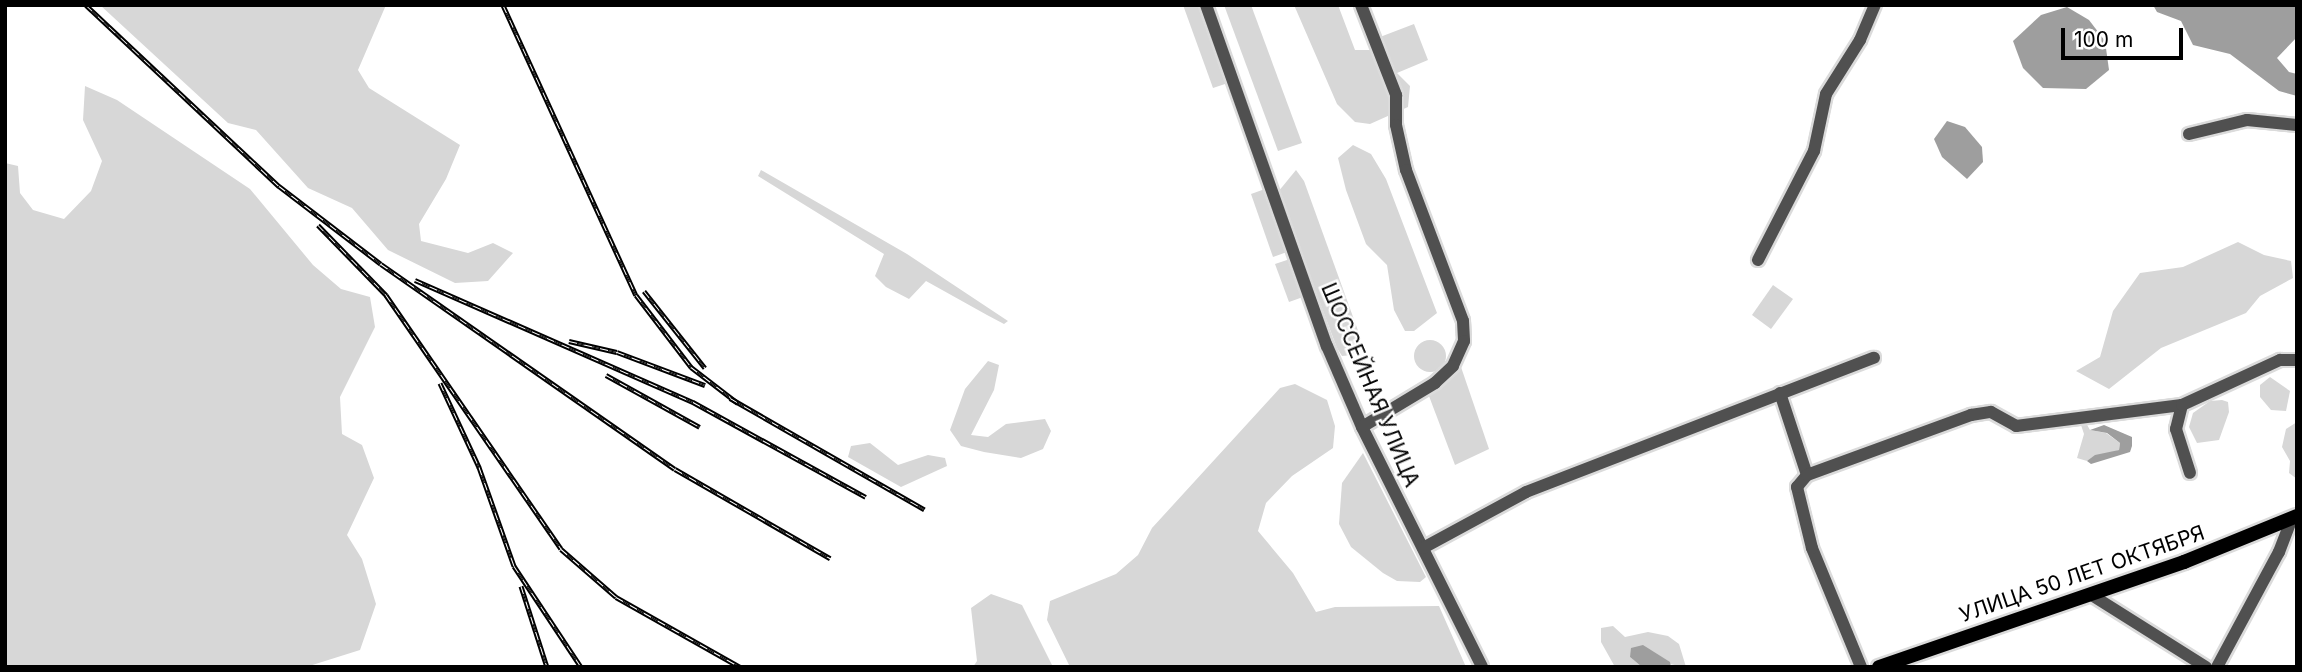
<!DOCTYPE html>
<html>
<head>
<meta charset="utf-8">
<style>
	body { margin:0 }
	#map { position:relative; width:2302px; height:672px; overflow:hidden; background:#fff; font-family:Inter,sans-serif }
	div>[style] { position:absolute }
	.green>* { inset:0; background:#d7d7d7 }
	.round { border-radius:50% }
	.water>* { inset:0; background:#9e9e9e }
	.roads { filter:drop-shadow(2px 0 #dbdbdb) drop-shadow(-2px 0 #dbdbdb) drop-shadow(0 2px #dbdbdb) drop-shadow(0 -2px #dbdbdb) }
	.minor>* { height:12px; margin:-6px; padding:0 6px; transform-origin:6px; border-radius:6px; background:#505050 }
	.major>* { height:14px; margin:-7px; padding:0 7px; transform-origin:7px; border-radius:7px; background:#000 }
	.rail>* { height:5px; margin-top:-2.5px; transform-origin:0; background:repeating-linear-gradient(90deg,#fff 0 8px,#000 0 16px); box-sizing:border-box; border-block:2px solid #000 }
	span { translate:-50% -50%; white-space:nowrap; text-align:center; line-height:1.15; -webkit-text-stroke:5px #fff; paint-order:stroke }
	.street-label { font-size:21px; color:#000 }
	.frame { position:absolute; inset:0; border:7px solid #000; pointer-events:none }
	.scale { position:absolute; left:2061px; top:28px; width:122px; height:32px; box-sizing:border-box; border:4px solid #000; border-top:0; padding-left:9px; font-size:21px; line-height:24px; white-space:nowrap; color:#000; -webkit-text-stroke:5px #fff; paint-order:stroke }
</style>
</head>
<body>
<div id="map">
	<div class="green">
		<i style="clip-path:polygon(100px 5px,386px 5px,358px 70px,369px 88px,460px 145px,446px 179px,419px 224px,421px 241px,468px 253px,493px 243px,513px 253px,488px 281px,455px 283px,388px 250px,352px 208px,308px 188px,256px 130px,228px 123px)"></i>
		<i style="clip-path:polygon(1183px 5px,1200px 5px,1228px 83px,1213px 88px)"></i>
		<i style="clip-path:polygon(1224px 5px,1251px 5px,1302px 143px,1278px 151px)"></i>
		<i style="clip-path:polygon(1294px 5px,1338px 5px,1355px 50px,1375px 50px,1380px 37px,1414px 24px,1428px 60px,1397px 73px,1410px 86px,1408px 107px,1370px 124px,1355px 122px,1337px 104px)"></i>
		<i style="clip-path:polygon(85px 86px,117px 100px,250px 189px,313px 265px,341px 289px,370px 297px,375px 327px,340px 397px,342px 434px,362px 445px,374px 478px,347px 535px,362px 559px,376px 604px,360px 650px,306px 667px,5px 667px,5px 163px,18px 166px,20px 193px,33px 210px,64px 219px,91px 191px,102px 161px,83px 120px)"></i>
		<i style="clip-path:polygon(1353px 145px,1371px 154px,1386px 179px,1437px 313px,1414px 331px,1405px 331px,1394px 310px,1387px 265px,1366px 244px,1346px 190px,1338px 158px)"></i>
		<i style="clip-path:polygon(761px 170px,907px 254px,1008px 321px,1004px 324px,987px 315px,926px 281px,909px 299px,886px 287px,875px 276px,884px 254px,758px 176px)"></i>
		<i style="clip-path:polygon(1296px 170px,1304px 181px,1361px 339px,1353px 355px,1342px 356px,1337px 348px,1278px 192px)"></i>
		<i style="clip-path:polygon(1265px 189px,1287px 252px,1273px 257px,1251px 194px)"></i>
		<i style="clip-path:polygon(2238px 242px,2264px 255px,2291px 261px,2293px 278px,2260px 296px,2246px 313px,2161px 348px,2109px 389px,2076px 371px,2100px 357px,2113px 311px,2140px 273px,2183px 267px)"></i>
		<i style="clip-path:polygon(1290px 259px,1303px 297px,1289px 302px,1275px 264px)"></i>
		<i style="clip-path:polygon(1773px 285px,1793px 299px,1771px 329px,1752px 315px)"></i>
		<i class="round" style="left:1414px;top:340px;width:32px;height:32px"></i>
		<i style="clip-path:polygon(988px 361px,999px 365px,994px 390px,971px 435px,988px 437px,1006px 424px,1045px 419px,1051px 431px,1043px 449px,1021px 458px,984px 452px,961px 446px,950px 430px,965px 389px)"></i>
		<i style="clip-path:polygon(1461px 367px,1489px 449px,1455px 465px,1429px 396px)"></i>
		<i style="clip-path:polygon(2270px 377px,2290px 391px,2286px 411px,2271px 410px,2260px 397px,2260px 385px)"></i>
		<i style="clip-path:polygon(1295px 384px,1327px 400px,1335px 426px,1333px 448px,1292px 476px,1266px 503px,1258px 531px,1293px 573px,1316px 612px,1335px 607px,1439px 606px,1466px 667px,1070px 667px,1047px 620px,1050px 601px,1116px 574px,1138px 555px,1152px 528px,1280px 388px)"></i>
		<i style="clip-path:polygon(2222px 400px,2228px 402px,2229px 412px,2219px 440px,2197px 443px,2189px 427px,2193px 413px,2210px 401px)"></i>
		<i style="clip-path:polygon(2297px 422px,2297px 479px,2289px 473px,2290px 461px,2282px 447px,2286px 429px)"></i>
		<i style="clip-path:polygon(2086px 423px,2090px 430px,2106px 433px,2120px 443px,2119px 450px,2087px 461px,2077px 458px,2084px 434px,2081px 425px)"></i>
		<i style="clip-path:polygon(870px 443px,898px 465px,928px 455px,945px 458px,947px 466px,901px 487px,848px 457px,851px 446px)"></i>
		<i style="clip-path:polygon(1363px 453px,1426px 577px,1420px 582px,1397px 581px,1383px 573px,1351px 547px,1339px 524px,1342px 483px)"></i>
		<i style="clip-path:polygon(991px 594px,1022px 605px,1053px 667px,973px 667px,977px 661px,971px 608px)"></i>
		<i style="clip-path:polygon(1613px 626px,1625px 637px,1648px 632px,1668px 636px,1679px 644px,1686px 667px,1630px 657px,1642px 667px,1615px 667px,1601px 642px,1601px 628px)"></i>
	</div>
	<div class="water">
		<i style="clip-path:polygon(2153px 5px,2297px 5px,2297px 37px,2277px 58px,2289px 72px,2297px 74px,2297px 96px,2279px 91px,2230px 54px,2193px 45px,2181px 21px,2157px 12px)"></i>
		<i style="clip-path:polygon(2067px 7px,2089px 20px,2105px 41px,2109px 70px,2086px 89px,2043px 88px,2023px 68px,2013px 41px,2041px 15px)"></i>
		<i style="clip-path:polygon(1947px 121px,1965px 127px,1982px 147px,1983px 162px,1967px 179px,1942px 157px,1934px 139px)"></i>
		<i style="clip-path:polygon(2104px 425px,2132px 437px,2132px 446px,2130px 452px,2091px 464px,2087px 461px,2095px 455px,2119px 450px,2120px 443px,2107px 433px,2090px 430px)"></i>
		<i style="clip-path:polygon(1643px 645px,1670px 662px,1671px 667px,1642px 667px,1630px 657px,1631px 648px)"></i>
	</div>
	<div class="roads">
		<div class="minor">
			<i style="left:1206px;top:5px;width:362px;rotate:70.5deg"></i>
			<i style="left:1327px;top:346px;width:88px;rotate:66.6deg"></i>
			<i style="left:1362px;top:427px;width:268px;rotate:63.4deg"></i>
			<i style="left:1361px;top:5px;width:97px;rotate:68.7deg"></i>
			<i style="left:1396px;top:95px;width:30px;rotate:90deg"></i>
			<i style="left:1396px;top:125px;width:46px;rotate:77.5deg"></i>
			<i style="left:1406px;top:170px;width:161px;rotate:69.3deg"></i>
			<i style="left:1463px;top:321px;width:20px;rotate:87deg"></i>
			<i style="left:1464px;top:341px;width:27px;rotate:114deg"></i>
			<i style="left:1453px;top:366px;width:25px;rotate:137deg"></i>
			<i style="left:1435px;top:383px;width:85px;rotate:148.9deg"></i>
			<i style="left:2189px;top:134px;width:60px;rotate:-13.6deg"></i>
			<i style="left:2247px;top:120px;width:50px;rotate:5.7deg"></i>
			<i style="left:1758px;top:260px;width:123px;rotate:-62.8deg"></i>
			<i style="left:1814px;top:151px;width:58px;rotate:-78.1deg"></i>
			<i style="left:1826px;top:94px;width:64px;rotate:-57.8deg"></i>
			<i style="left:1860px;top:40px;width:38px;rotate:-67deg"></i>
			<i style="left:1780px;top:393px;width:86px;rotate:71.8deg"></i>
			<i style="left:2182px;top:405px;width:25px;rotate:104deg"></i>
			<i style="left:2176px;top:429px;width:46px;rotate:72.3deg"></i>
			<i style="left:1423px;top:548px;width:117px;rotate:-28.5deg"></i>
			<i style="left:1526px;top:492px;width:373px;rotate:-21.1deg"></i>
			<i style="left:2090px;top:594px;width:137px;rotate:32.2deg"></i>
			<i style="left:1861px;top:667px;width:129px;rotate:-112.4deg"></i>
			<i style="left:1812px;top:548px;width:63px;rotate:-103.8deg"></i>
			<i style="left:1797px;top:487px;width:16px;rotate:-50deg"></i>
			<i style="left:1807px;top:475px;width:175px;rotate:-20.1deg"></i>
			<i style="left:1971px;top:415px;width:20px;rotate:-9deg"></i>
			<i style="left:1991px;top:412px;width:29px;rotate:29deg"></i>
			<i style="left:2016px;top:426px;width:167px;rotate:-7.2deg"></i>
			<i style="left:2182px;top:405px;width:108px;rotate:-24.7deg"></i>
			<i style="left:2280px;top:360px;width:17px"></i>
			<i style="left:2217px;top:667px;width:131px;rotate:-61.7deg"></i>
			<i style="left:2279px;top:552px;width:36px;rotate:-69deg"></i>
		</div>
		<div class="major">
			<i style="left:1879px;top:667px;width:323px;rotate:-19deg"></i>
			<i style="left:2184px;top:562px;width:122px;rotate:-22.2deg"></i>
		</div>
	</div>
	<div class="rail">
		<i style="left:86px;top:5px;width:265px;rotate:43.2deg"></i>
		<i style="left:279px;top:186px;width:128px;rotate:37.4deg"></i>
		<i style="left:381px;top:264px;width:358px;rotate:34.9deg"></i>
		<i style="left:675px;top:469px;width:179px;rotate:29.9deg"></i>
		<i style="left:503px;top:5px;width:319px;rotate:65.4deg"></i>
		<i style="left:636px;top:295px;width:91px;rotate:52.6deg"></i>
		<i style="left:691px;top:367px;width:59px;rotate:37.5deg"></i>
		<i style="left:318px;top:225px;width:98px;rotate:45.8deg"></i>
		<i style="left:386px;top:295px;width:308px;rotate:55.4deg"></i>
		<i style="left:561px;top:549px;width:73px;rotate:41.1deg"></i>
		<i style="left:616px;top:597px;width:142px;rotate:29.4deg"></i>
		<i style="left:415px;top:280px;width:304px;rotate:23.7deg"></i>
		<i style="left:693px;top:402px;width:197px;rotate:28.8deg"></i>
		<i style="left:644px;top:291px;width:98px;rotate:51.6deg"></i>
		<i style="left:569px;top:341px;width:49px;rotate:12.9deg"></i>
		<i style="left:617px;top:352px;width:94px;rotate:20.6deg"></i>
		<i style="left:606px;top:375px;width:107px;rotate:29deg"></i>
		<i style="left:440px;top:383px;width:93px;rotate:65.1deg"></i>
		<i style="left:479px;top:467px;width:105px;rotate:70.5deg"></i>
		<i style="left:514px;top:566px;width:121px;rotate:56.4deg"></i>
		<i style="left:730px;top:398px;width:224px;rotate:29.8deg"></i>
		<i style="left:521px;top:586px;width:85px;rotate:72.2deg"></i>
	</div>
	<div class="street-label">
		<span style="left:1370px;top:385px;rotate:67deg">ШОССЕЙНАЯ УЛИЦА</span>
		<span style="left:2082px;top:574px;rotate:-19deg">УЛИЦА 50 ЛЕТ ОКТЯБРЯ</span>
	</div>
	<div class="frame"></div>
	<div class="scale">100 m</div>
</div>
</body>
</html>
